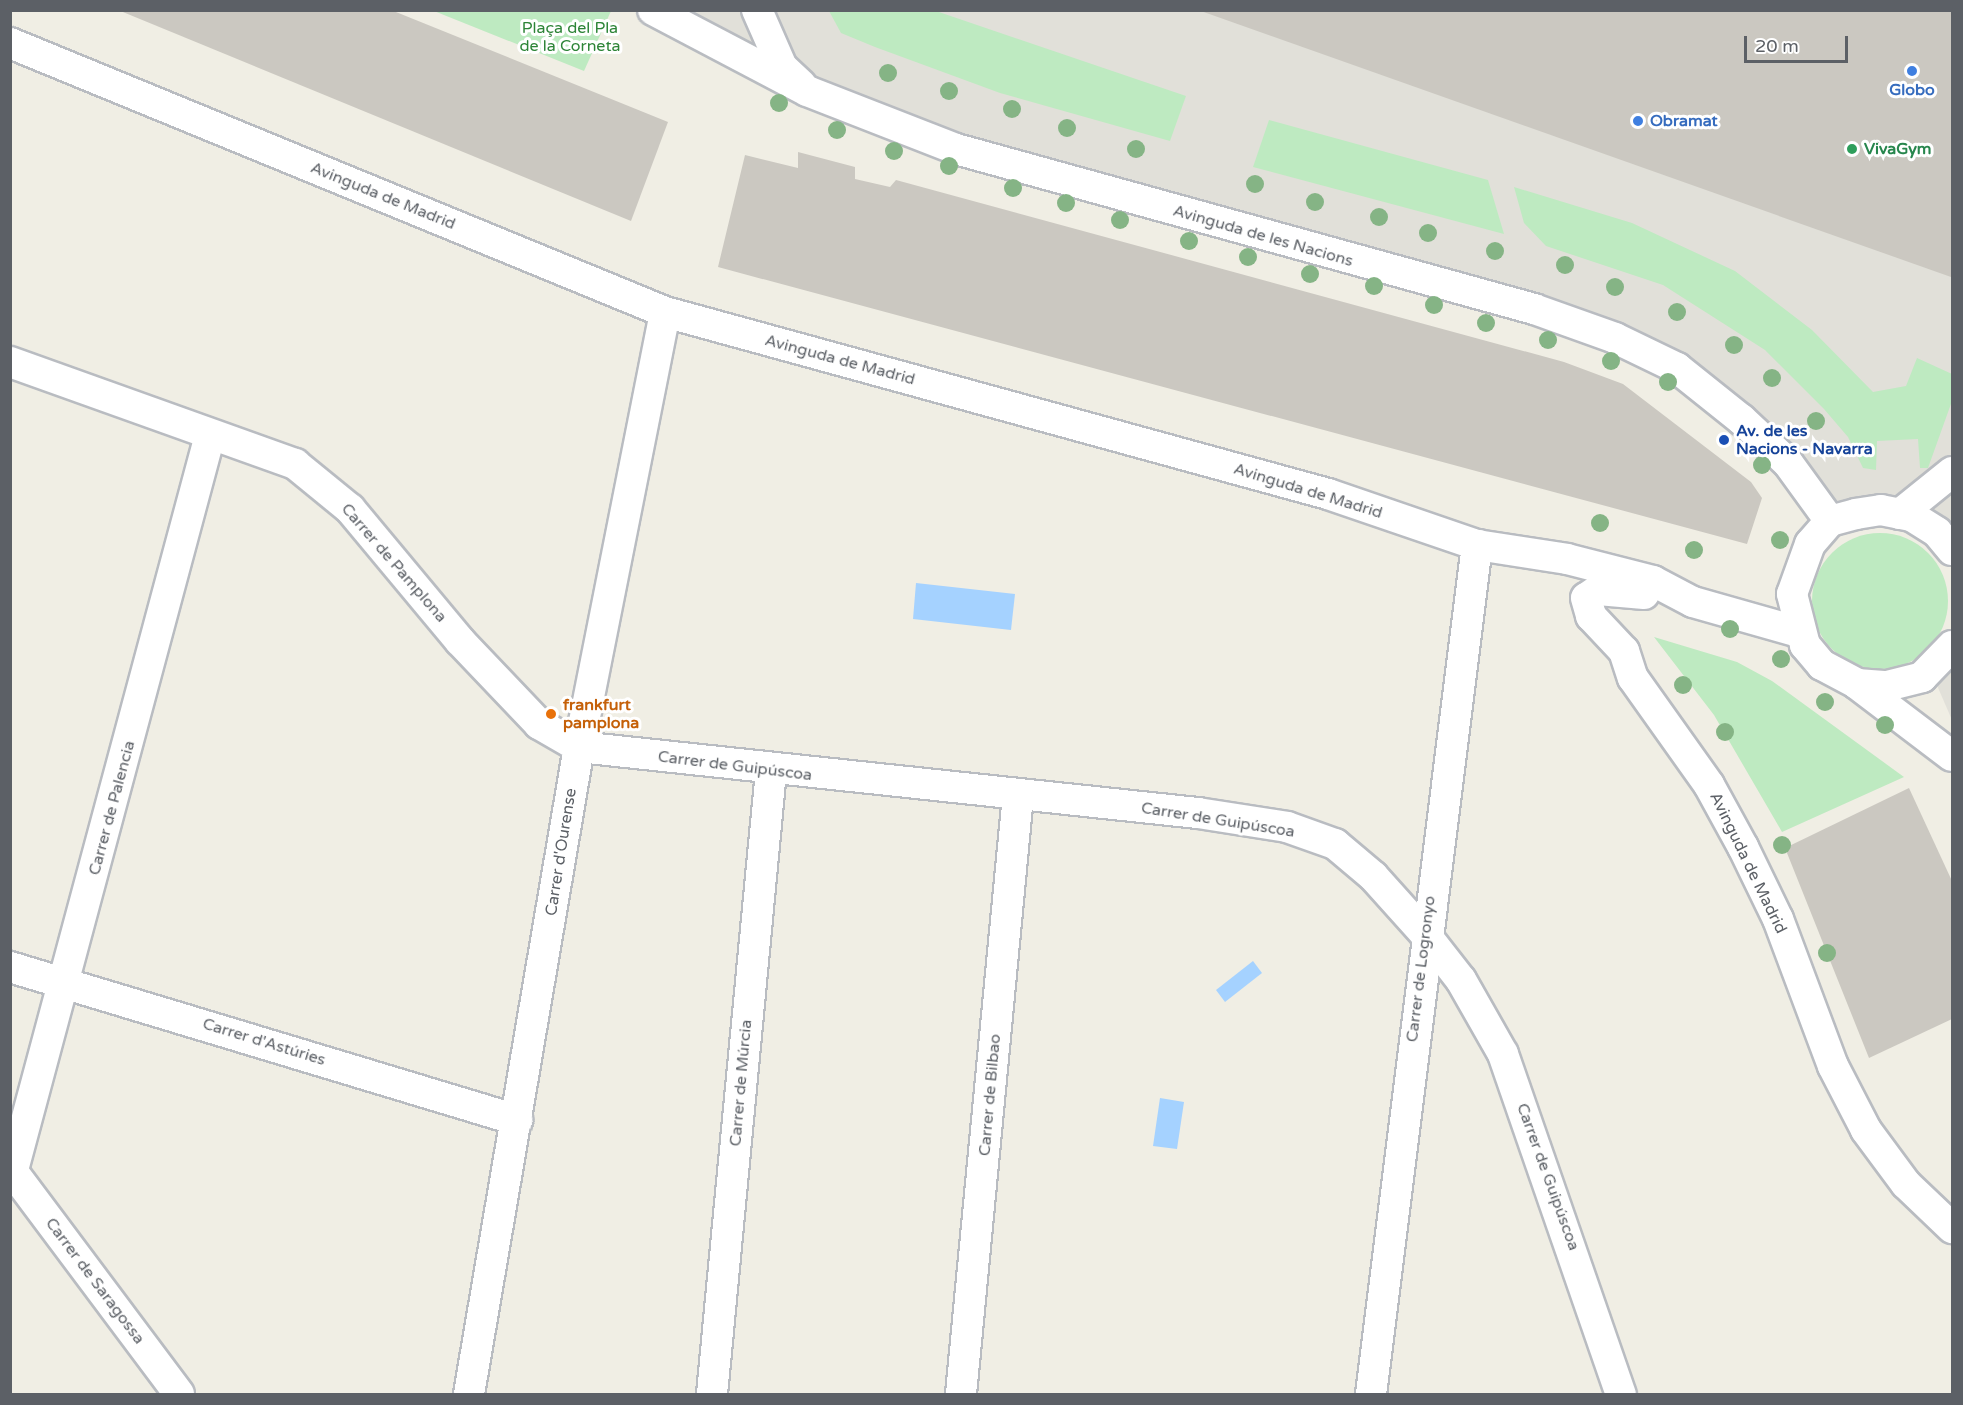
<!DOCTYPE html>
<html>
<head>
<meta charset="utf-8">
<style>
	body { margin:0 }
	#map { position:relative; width:1963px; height:1405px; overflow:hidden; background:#f0eee4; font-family:"Varela Round",sans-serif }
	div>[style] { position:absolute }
	.industrial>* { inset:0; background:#e1e0d9 }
	.green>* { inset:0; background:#beeac1 }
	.round { border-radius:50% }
	.water>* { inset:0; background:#a5d2ff }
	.building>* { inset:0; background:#cbc8c1 }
	.roads { filter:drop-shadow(2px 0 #b9bcc1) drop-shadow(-2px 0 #b9bcc1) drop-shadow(0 2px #b9bcc1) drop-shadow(0 -2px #b9bcc1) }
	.street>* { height:30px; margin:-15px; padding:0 15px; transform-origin:15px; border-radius:15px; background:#fff }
	.trees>* { width:18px; height:18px; margin:-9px; border-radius:50%; background:#85b485 }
	.dots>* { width:16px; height:16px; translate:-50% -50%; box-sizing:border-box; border:3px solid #fff; border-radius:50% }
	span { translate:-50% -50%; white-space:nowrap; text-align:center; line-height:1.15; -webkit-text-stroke:6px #fff; paint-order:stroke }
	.park-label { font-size:16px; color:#2d8437 }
	.shop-label { font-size:16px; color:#366cbe; font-weight:700 }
	.left { translate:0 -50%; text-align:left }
	.leisure-label { font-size:16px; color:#27864d; font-weight:700 }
	.street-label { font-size:16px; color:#5c6066 }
	.transit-label { font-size:16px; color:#164399; font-weight:700 }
	.food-label { font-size:16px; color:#c56008; font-weight:700 }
	.frame { position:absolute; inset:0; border:12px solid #5c6066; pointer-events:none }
	.scale { position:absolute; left:1744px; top:36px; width:104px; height:27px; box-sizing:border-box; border:3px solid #5c6066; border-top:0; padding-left:8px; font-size:18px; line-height:21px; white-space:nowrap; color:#5c6066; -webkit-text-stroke:4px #fff; paint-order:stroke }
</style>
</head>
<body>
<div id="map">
	<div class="industrial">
		<i style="clip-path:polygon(634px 11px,1952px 11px,1952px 559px,1944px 540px,1818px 505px,1638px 344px,752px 78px)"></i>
		<i style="clip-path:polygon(1952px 643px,1952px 720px,1936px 683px)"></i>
	</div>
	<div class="green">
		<i style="clip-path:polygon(434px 11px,611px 10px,611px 11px,584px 71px)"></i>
		<i style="clip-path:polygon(829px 11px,936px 11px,1186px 96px,1170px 141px,1000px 93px,875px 47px,841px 33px)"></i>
		<i style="clip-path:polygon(1269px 120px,1488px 180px,1504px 234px,1253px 167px)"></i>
		<i style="clip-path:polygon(1514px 187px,1632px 223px,1735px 271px,1812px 330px,1873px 392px,1906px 386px,1917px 358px,1952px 374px,1952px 401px,1928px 468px,1920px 468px,1918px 439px,1877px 441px,1876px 470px,1863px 468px,1848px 437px,1824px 409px,1765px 350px,1663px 285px,1546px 246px,1524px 223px)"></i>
		<i class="round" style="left:1812px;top:533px;width:136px;height:136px"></i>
		<i style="clip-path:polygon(1654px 637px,1737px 662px,1772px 681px,1904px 777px,1782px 832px,1714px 715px)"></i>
	</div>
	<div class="water">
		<i style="clip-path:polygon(916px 583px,1015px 594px,1011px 630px,913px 619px)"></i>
		<i style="clip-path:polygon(1253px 961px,1262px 973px,1225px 1002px,1216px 990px)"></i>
		<i style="clip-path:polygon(1160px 1098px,1184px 1102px,1177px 1149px,1153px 1146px)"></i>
	</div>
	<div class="building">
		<i style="clip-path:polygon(118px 10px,391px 10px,668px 122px,631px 221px)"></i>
		<i style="clip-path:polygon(1198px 10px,1952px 10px,1952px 272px,1951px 277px)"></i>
		<i style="clip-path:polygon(798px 152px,855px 167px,855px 179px,890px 187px,896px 180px,1564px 362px,1623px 384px,1751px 482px,1762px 498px,1747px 544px,718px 267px,745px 155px,798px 168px)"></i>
		<i style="clip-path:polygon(1909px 788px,1952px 881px,1952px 1019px,1869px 1058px,1785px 848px)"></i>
	</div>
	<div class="roads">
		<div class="street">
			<i style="left:653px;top:10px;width:174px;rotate:27.7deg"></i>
			<i style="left:807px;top:91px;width:160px;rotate:21.3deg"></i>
			<i style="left:956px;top:149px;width:600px;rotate:15.47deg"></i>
			<i style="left:1534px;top:309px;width:86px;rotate:19.7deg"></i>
			<i style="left:1615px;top:338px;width:69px;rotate:25.8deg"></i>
			<i style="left:1677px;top:368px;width:82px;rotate:38.6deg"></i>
			<i style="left:1741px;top:419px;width:64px;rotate:43.1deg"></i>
			<i style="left:1788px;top:463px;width:72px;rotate:54.1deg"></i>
			<i style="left:757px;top:10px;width:62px;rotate:66.3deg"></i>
			<i style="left:782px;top:67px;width:26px;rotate:43deg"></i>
			<i style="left:10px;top:43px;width:708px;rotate:22.33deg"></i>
			<i style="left:665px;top:312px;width:688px;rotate:15.35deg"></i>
			<i style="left:1328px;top:494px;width:157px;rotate:18.9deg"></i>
			<i style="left:1477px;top:545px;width:91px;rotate:8.8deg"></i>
			<i style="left:1567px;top:559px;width:89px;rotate:14.3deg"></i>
			<i style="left:1653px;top:581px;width:45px;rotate:27.7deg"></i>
			<i style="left:1693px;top:602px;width:110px;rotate:15.8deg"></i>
			<i style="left:10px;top:362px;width:303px;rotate:19.7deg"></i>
			<i style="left:295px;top:464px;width:71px;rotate:39.3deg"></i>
			<i style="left:350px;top:509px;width:172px;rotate:50.2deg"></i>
			<i style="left:460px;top:641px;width:115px;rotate:46.4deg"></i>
			<i style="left:539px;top:724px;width:46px;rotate:29.9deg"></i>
			<i style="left:579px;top:747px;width:623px;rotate:6.09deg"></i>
			<i style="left:1198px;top:813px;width:90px;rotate:8.9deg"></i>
			<i style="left:1287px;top:827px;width:51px;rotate:19.5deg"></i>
			<i style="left:1335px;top:844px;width:50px;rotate:40.1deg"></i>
			<i style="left:1373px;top:876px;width:78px;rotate:48.1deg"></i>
			<i style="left:1425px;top:934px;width:58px;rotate:52deg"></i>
			<i style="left:1461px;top:980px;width:85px;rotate:60.4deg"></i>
			<i style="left:1503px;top:1054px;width:360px;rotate:70.9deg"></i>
			<i style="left:1900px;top:514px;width:67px;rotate:-38.9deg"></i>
			<i style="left:1952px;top:550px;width:23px;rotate:-130deg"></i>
			<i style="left:1937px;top:532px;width:31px;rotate:-148deg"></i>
			<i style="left:1911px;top:516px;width:31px;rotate:-169deg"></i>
			<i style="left:1881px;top:510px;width:25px;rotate:171deg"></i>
			<i style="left:1856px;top:514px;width:27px;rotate:165deg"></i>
			<i style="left:1830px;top:521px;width:30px;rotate:131deg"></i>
			<i style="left:1810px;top:544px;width:53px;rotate:109.8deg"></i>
			<i style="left:1792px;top:594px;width:53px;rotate:75.7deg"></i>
			<i style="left:1805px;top:645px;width:26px;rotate:50deg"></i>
			<i style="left:1822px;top:665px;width:40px;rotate:28deg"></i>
			<i style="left:1857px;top:684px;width:30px;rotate:4deg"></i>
			<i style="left:1887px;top:686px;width:36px;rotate:-14deg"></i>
			<i style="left:1922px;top:677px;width:43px;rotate:-45.9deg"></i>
			<i style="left:1644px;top:594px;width:46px;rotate:-175deg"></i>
			<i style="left:1598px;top:590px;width:14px;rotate:146deg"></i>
			<i style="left:1586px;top:598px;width:19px;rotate:74deg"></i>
			<i style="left:1591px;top:616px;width:48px;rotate:46.7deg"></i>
			<i style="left:1624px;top:651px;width:28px;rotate:72deg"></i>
			<i style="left:1633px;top:678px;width:131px;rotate:54.6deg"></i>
			<i style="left:1709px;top:785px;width:71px;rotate:61.3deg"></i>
			<i style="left:1743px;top:847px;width:80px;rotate:64.1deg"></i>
			<i style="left:1778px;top:919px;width:157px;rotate:69.5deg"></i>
			<i style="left:1833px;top:1066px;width:72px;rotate:62.7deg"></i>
			<i style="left:1866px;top:1130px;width:67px;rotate:53.5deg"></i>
			<i style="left:1906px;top:1184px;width:64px;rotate:43.7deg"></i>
			<i style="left:1857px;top:684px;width:119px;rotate:37.2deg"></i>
			<i style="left:10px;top:967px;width:530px;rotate:16.79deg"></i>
			<i style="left:10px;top:1168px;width:282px;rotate:53.2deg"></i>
			<i style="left:10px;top:1181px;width:772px;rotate:-74.99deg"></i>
			<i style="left:469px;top:1394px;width:656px;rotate:-80.35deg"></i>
			<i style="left:579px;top:747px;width:443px;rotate:-78.8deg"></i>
			<i style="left:712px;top:1394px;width:626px;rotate:-84.59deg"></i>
			<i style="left:961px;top:1394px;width:602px;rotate:-84.56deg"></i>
			<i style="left:1371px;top:1394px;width:856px;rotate:-82.88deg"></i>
		</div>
	</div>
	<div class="trees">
		<i style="left:888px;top:73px"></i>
		<i style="left:949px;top:91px"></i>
		<i style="left:779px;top:103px"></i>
		<i style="left:1012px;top:109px"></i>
		<i style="left:1067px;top:128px"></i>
		<i style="left:837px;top:130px"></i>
		<i style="left:1136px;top:149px"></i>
		<i style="left:894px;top:151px"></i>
		<i style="left:949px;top:166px"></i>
		<i style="left:1255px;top:184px"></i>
		<i style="left:1013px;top:188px"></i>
		<i style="left:1315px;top:202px"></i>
		<i style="left:1066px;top:203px"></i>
		<i style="left:1379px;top:217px"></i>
		<i style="left:1120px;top:220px"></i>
		<i style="left:1428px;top:233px"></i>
		<i style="left:1189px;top:241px"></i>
		<i style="left:1495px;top:251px"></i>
		<i style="left:1248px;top:257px"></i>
		<i style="left:1565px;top:265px"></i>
		<i style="left:1310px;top:274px"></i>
		<i style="left:1374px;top:286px"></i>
		<i style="left:1615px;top:287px"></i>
		<i style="left:1434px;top:305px"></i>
		<i style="left:1677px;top:312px"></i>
		<i style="left:1486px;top:323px"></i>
		<i style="left:1548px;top:340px"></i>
		<i style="left:1734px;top:345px"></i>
		<i style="left:1611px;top:361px"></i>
		<i style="left:1772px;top:378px"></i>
		<i style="left:1668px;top:382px"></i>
		<i style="left:1816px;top:421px"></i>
		<i style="left:1762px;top:465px"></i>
		<i style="left:1600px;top:523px"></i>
		<i style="left:1780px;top:540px"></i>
		<i style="left:1694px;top:550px"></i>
		<i style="left:1730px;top:629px"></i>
		<i style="left:1781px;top:659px"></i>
		<i style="left:1683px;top:685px"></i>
		<i style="left:1825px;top:702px"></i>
		<i style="left:1885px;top:725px"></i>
		<i style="left:1725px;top:732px"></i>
		<i style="left:1782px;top:845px"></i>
		<i style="left:1827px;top:953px"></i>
	</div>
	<div class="dots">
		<i style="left:1912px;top:71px;background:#3f7fe0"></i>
		<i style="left:1638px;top:121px;background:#3f7fe0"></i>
		<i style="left:1852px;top:149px;background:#2e9e5b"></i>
		<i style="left:1724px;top:440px;background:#1a4fb4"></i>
		<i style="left:551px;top:714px;background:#e8710a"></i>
	</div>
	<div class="park-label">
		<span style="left:570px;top:37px">Plaça del Pla<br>de la Corneta</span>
	</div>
	<div class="shop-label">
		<span style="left:1912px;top:90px">Globo</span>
		<span class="left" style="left:1650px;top:121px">Obramat</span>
	</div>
	<div class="leisure-label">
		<span class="left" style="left:1864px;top:149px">VivaGym</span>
	</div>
	<div class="street-label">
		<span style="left:383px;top:196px;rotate:22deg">Avinguda de Madrid</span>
		<span style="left:1263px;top:236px;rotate:16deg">Avinguda de les Nacions</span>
		<span style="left:840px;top:360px;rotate:15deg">Avinguda de Madrid</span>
		<span style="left:1308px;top:491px;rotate:17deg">Avinguda de Madrid</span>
		<span style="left:394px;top:563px;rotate:49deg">Carrer de Pamplona</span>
		<span style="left:735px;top:766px;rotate:7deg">Carrer de Guipúscoa</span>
		<span style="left:112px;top:808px;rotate:-75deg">Carrer de Palencia</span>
		<span style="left:1218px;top:820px;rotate:9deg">Carrer de Guipúscoa</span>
		<span style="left:561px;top:852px;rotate:-81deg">Carrer d'Ourense</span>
		<span style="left:1748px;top:863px;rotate:64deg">Avinguda de Madrid</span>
		<span style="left:1421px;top:969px;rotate:-83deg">Carrer de Logronyo</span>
		<span style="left:264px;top:1042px;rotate:17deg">Carrer d'Astúries</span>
		<span style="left:741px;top:1083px;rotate:-85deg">Carrer de Múrcia</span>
		<span style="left:990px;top:1095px;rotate:-85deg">Carrer de Bilbao</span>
		<span style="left:1548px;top:1177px;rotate:70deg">Carrer de Guipúscoa</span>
		<span style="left:95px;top:1281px;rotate:53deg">Carrer de Saragossa</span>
	</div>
	<div class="transit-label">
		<span class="left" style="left:1736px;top:440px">Av. de les<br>Nacions - Navarra</span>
	</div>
	<div class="food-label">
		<span class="left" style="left:563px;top:714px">frankfurt<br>pamplona</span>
	</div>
	<div class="frame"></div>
	<div class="scale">20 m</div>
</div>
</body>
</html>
